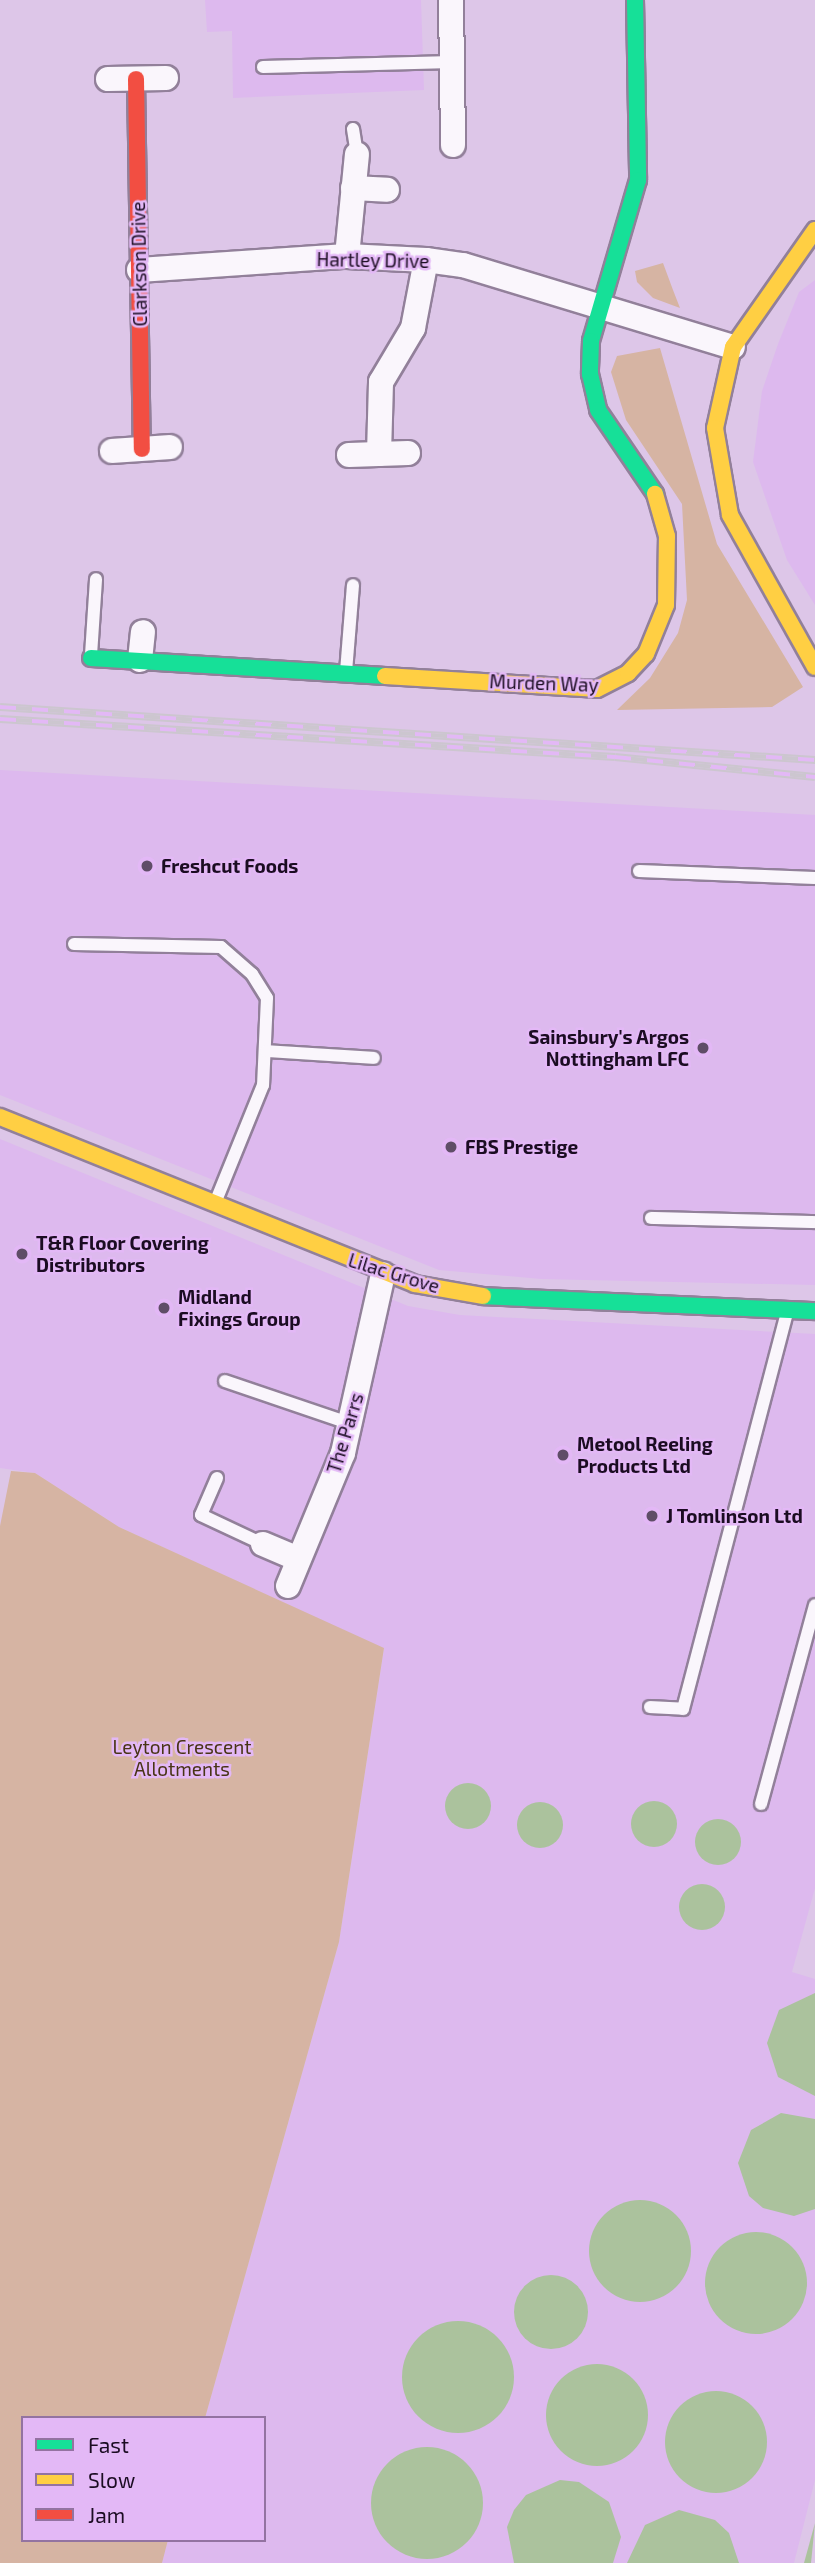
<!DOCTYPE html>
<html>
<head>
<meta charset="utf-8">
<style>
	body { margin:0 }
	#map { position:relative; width:815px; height:2563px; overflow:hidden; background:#ddc6e8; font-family:"Exo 2",sans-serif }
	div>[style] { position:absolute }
	.built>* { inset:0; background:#ddb9ee }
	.green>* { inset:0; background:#d6b4a3 }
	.water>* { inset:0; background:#abc29d }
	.round { border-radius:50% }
	.roads { filter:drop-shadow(2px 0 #92809a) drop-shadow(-2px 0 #92809a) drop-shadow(0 2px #92809a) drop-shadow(0 -2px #92809a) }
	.lane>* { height:12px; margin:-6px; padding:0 6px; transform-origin:6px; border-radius:6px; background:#faf6fc }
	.street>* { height:24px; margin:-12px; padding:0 12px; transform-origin:12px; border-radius:12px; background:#faf6fc }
	.fast>* { height:16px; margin:-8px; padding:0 8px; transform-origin:8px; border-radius:8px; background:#16e098 }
	.slow>* { height:16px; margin:-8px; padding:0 8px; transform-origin:8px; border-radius:8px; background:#ffcf43 }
	.jam>* { height:16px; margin:-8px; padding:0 8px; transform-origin:8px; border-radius:8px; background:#f24e42 }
	.rail>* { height:8px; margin-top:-4px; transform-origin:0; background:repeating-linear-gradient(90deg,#e3b8f6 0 16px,#ccc6cf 0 32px); box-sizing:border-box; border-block:2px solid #ccc6cf }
	.dots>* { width:19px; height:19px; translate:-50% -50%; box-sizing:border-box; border:4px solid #e3b8f6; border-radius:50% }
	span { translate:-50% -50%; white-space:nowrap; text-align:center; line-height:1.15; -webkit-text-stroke:5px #e3b8f6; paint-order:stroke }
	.street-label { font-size:19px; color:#1b0c22 }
	.poi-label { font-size:19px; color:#1b0c22; font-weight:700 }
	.left { translate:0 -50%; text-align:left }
	.right { translate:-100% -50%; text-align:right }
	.park-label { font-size:19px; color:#483415 }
	.legend { position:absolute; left:21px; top:2416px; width:245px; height:126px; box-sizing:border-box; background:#e3b8f6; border:2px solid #9373a1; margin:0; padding:9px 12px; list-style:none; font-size:21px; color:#1b0c22 }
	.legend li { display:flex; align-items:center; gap:14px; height:35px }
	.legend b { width:35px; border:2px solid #9373a1 }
</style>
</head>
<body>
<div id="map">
	<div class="built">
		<i style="clip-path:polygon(205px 0,421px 0,424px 90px,233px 98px,232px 31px,207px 32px)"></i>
		<i style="clip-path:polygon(815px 280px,815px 605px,787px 560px,753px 462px,762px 391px,778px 344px,799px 292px)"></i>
		<i style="clip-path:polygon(0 770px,815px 815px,815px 1285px,541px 1279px,439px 1270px,0 1095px)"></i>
		<i style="clip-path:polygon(0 1139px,408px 1306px,460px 1315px,815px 1334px,815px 1888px,792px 1972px,815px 1979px,815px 2480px,794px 2563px,162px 2563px,168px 2540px,264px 2540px,264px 2418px,205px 2418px,339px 1942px,384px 1649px,119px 1527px,35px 1473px,0 1468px)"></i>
	</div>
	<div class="green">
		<i style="clip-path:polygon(663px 263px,673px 290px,680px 308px,653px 298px,637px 282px,635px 271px)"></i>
		<i style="clip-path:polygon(660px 348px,717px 544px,803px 687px,772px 707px,617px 710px,650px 678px,678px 633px,687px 600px,682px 504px,626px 420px,611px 372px,617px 356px)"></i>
		<i style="clip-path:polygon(11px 1471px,35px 1473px,119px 1527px,384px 1648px,339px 1942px,205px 2418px,23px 2418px,23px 2540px,168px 2540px,162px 2563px,0 2563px,0 1526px)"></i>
	</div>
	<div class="water">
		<i class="round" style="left:445px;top:1783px;width:46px;height:46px"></i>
		<i class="round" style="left:631px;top:1801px;width:46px;height:46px"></i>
		<i class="round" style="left:517px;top:1802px;width:46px;height:46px"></i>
		<i class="round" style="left:695px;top:1819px;width:46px;height:46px"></i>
		<i class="round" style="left:679px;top:1884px;width:46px;height:46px"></i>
		<i style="clip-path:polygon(815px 1993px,815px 2096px,778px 2077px,767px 2043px,779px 2010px)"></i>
		<i style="clip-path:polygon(781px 2113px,815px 2119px,815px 2209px,794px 2216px,763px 2208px,749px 2196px,738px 2163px,751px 2130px)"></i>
		<i class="round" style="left:589px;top:2200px;width:102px;height:102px"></i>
		<i class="round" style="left:705px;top:2232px;width:102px;height:102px"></i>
		<i class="round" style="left:514px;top:2275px;width:74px;height:74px"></i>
		<i class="round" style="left:402px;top:2321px;width:112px;height:112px"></i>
		<i class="round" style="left:546px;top:2364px;width:102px;height:102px"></i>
		<i class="round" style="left:665px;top:2391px;width:102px;height:102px"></i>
		<i class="round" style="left:371px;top:2447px;width:112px;height:112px"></i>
		<i style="clip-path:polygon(560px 2480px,579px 2482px,609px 2502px,621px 2537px,613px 2563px,514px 2563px,507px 2527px,514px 2510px,526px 2495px)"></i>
		<i style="clip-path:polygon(679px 2510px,715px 2520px,729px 2533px,739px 2563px,627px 2563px,645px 2525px)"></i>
		<i style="clip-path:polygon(815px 2523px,811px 2563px,804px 2563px)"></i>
	</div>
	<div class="roads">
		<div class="lane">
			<i style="left:263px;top:67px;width:189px;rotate:-1.5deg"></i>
			<i style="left:353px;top:129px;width:25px;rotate:81deg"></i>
			<i style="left:91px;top:655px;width:76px;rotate:-86.2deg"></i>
			<i style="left:346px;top:672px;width:87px;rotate:-85.4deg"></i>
			<i style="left:639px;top:871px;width:176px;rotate:2.3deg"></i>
			<i style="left:74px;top:944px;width:147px;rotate:1.2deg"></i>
			<i style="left:221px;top:947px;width:41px;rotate:41.1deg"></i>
			<i style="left:252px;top:974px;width:28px;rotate:58deg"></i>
			<i style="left:267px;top:998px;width:87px;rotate:92.6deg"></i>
			<i style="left:263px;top:1085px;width:125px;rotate:112.1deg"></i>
			<i style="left:266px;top:1051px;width:108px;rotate:3.7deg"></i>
			<i style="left:651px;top:1218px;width:164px;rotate:1.4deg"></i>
			<i style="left:225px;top:1381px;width:133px;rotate:18.8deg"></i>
			<i style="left:217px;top:1478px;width:40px;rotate:113.4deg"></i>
			<i style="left:201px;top:1515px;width:68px;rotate:25.1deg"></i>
			<i style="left:650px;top:1707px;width:33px;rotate:3deg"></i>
			<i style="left:683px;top:1709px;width:410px;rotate:-75.3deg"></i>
			<i style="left:761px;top:1804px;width:206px;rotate:-74.8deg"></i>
		</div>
		<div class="street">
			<i style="left:451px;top:0;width:145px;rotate:89.2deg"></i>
			<i style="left:108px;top:79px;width:58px;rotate:-1deg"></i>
			<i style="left:353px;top:188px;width:34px;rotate:3deg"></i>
			<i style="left:347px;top:256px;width:102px;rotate:-84.4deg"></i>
			<i style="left:139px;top:270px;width:208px;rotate:-3.9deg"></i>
			<i style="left:347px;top:256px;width:79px;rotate:2.9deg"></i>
			<i style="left:426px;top:260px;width:37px;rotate:8deg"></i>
			<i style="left:463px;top:265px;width:282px;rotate:16.9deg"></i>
			<i style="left:112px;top:451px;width:58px;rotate:-3.9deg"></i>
			<i style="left:379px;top:454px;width:72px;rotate:-88.4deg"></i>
			<i style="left:381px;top:382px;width:63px;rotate:-59.3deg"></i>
			<i style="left:413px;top:328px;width:69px;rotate:-79.2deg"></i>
			<i style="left:349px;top:455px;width:59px;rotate:-1.9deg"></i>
			<i style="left:140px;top:660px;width:28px;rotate:-84deg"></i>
			<i style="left:263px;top:1544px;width:38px;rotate:23deg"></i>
			<i style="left:288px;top:1586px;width:144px;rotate:-67.5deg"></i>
			<i style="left:343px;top:1453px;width:183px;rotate:-77.4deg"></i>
		</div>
		<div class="fast">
			<i style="left:635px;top:0;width:180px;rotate:89deg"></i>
			<i style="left:638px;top:180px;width:168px;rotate:106.3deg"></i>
			<i style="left:591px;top:341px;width:33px;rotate:92deg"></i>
			<i style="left:590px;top:374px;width:37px;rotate:77deg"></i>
			<i style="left:598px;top:410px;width:102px;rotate:55.8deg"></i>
			<i style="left:91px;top:658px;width:295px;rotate:3.5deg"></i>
			<i style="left:483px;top:1296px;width:332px;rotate:2.6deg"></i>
		</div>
		<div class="slow">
			<i style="left:815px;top:230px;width:143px;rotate:125deg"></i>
			<i style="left:733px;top:347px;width:83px;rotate:102.5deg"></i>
			<i style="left:715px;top:428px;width:88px;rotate:80.2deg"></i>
			<i style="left:730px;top:515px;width:174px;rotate:60.8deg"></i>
			<i style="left:385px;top:676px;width:212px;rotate:3.5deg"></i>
			<i style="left:597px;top:689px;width:35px;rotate:-27deg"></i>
			<i style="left:628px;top:673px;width:26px;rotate:-47deg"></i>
			<i style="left:646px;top:654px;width:53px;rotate:-67.8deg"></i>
			<i style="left:666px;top:605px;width:69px;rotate:-89.2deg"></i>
			<i style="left:667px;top:536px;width:44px;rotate:-105.9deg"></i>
			<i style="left:0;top:1117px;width:447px;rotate:21.9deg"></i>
			<i style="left:415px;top:1284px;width:69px;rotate:10deg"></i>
		</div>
		<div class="jam">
			<i style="left:136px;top:79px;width:370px;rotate:89.1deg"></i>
		</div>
	</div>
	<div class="rail">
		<i style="left:0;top:707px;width:817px;rotate:3.72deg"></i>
		<i style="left:0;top:719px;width:616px;rotate:3.54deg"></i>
		<i style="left:615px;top:757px;width:201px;rotate:5.7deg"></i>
	</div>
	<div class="dots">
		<i style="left:147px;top:866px;background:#5f4d67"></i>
		<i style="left:703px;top:1048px;background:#5f4d67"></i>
		<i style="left:451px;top:1147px;background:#5f4d67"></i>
		<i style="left:22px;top:1254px;background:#5f4d67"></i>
		<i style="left:164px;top:1308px;background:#5f4d67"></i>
		<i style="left:563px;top:1455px;background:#5f4d67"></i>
		<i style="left:652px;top:1516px;background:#5f4d67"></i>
	</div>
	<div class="street-label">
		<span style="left:373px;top:260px;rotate:1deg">Hartley Drive</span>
		<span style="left:139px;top:264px;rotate:-91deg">Clarkson Drive</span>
		<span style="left:544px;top:683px;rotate:2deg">Murden Way</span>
		<span style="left:394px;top:1273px;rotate:17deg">Lilac Grove</span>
		<span style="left:345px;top:1433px;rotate:-73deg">The Parrs</span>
	</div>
	<div class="poi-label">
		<span class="left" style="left:161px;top:866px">Freshcut Foods</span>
		<span class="right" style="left:689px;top:1048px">Sainsbury's Argos<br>Nottingham LFC</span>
		<span class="left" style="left:465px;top:1147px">FBS Prestige</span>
		<span class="left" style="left:36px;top:1254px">T&amp;R Floor Covering<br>Distributors</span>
		<span class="left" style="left:178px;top:1308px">Midland<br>Fixings Group</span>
		<span class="left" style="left:577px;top:1455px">Metool Reeling<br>Products Ltd</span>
		<span class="left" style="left:666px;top:1516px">J Tomlinson Ltd</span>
	</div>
	<div class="park-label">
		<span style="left:182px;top:1758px">Leyton Crescent<br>Allotments</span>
	</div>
	<ul class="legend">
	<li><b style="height:9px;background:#16e098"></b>Fast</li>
	<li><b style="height:9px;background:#ffcf43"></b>Slow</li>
	<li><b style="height:9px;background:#f24e42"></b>Jam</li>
	</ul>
</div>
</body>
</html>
